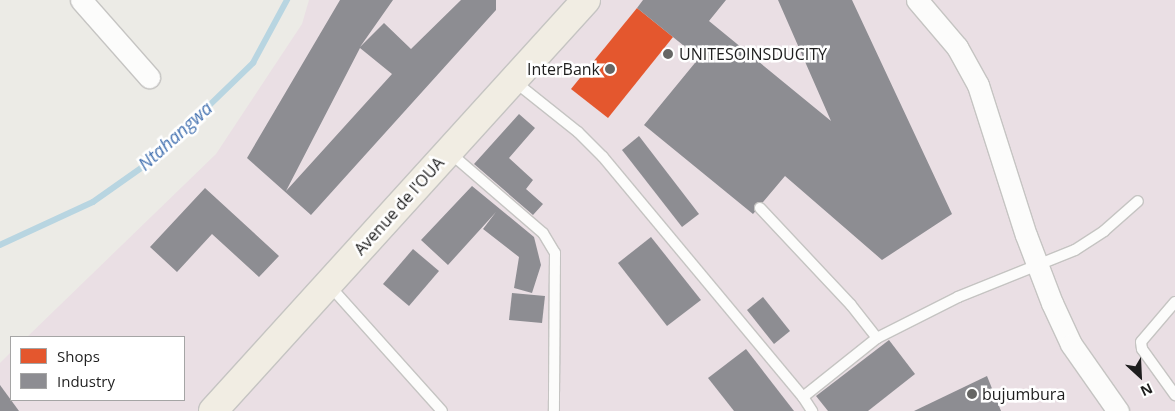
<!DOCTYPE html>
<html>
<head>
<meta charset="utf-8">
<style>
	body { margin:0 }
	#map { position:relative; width:1175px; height:411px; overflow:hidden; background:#ecebe6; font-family:"Open Sans",sans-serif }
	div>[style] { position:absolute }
	.industrial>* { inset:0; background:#eadfe4 }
	.shops>* { inset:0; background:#e4572e }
	.industry>* { inset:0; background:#8d8d92 }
	.stream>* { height:5.5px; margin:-2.75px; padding:0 2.75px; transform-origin:2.75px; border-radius:2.75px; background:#b8d5e1 }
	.roads { filter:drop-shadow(1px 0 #c5c4c2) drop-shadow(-1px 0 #c5c4c2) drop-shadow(0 1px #c5c4c2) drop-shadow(0 -1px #c5c4c2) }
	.service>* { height:10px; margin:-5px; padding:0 5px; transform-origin:5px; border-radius:5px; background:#fcfcfb }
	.minor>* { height:21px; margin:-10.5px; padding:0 10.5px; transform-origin:10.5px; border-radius:10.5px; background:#fcfcfb }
	.primary>* { height:28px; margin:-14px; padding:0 14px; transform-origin:14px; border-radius:14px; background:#f1ede3 }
	.dots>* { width:14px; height:14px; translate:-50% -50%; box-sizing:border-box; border:2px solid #fff; border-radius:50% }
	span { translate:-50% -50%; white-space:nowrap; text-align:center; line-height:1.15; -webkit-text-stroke:5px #fff; paint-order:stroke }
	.poi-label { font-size:16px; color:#1e1e1e }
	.left { translate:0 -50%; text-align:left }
	.right { translate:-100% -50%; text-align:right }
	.street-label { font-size:16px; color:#1e1e1e }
	.water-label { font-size:18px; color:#4673b1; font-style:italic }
	.legend { position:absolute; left:10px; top:336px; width:175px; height:65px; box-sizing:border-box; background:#fff; border:1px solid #a5a5a5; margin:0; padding:6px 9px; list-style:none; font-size:15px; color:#1e1e1e }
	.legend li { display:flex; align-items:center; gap:10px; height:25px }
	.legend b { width:25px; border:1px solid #a5a5a5 }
	.north { position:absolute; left:1115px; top:351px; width:50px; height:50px; -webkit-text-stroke:4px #fff; paint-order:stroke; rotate:155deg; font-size:14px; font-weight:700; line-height:20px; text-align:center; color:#1e1e1e }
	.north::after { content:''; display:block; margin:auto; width:18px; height:22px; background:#1e1e1e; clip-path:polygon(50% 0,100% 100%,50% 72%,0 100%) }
</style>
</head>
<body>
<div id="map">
	<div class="industrial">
		<i style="clip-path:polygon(309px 0,1175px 0,1175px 411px,0 411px,0 363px,11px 352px,11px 400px,184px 400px,184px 337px,27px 337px,216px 154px,302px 24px)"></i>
	</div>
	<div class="shops">
		<i style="clip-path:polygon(637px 8px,673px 37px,608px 118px,571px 89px)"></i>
	</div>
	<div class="industry">
		<i style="clip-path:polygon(evenodd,340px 0,393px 0,360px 47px,384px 23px,411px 49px,461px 0,496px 0,496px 10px,311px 215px,247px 158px,340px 0,360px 48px,392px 74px,286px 191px,360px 48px)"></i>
		<i style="clip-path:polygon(643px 0,726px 0,709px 21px,831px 121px,778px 0,852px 0,952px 214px,882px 260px,785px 176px,753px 214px,644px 125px,699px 58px,637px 8px)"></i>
		<i style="clip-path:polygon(519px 114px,535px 128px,509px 158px,533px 180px,526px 189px,543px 204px,533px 215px,474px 164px)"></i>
		<i style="clip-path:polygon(639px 136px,699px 214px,682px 227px,622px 150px)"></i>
		<i style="clip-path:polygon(472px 186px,534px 237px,541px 265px,532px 293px,514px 288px,519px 257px,483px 229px,496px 212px,448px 265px,421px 240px)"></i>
		<i style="clip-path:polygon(205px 188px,279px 256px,259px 277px,212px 234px,177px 272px,150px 247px)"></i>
		<i style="clip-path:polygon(651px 237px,701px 300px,667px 326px,618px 263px)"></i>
		<i style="clip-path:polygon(413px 249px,439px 271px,409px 306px,383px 284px)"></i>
		<i style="clip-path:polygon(512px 293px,545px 296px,542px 323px,509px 320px)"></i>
		<i style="clip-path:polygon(763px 297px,790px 331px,774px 344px,747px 310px)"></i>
		<i style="clip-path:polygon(889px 340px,915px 374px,868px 411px,828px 411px,816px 396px)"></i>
		<i style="clip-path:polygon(746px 349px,794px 411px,734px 411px,708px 378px)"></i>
		<i style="clip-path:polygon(987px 376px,1001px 411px,914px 411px)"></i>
		<i style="clip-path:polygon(0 385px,19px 411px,0 411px)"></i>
	</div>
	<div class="stream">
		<i style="left:0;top:245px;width:102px;rotate:-24.8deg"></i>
		<i style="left:93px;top:202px;width:75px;rotate:-35.2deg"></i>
		<i style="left:154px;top:159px;width:138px;rotate:-44.1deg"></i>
		<i style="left:253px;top:63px;width:72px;rotate:-61.6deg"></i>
	</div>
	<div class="roads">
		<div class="service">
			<i style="left:514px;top:81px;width:82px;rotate:38.6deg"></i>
			<i style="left:578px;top:132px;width:35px;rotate:45deg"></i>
			<i style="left:603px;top:157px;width:312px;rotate:50.2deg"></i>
			<i style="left:803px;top:397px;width:95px;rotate:-38.6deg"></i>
			<i style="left:877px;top:338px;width:91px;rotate:-26.8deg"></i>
			<i style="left:958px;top:297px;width:126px;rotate:-21.9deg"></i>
			<i style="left:1075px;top:250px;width:35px;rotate:-33deg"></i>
			<i style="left:1104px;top:231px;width:45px;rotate:-41.4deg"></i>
			<i style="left:449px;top:152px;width:124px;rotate:40.8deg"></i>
			<i style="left:543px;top:233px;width:23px;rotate:59deg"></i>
			<i style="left:555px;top:253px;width:158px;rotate:90.4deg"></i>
			<i style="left:760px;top:208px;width:133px;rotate:46.8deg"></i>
			<i style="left:851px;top:305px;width:42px;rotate:51.8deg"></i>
			<i style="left:329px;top:285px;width:169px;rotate:48.1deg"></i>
			<i style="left:1175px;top:302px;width:52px;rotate:130.4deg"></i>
			<i style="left:1141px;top:342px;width:7px;rotate:82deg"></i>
			<i style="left:1142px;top:349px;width:57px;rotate:54.3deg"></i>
			<i style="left:803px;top:397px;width:17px;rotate:57deg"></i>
		</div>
		<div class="minor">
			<i style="left:81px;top:0;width:103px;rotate:48.6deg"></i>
			<i style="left:917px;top:0;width:62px;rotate:49.6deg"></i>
			<i style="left:957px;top:47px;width:43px;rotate:61.1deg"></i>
			<i style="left:978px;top:85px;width:157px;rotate:72.3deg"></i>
			<i style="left:1026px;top:235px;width:73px;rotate:69.1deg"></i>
			<i style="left:1052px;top:303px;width:45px;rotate:65.1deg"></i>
			<i style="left:1071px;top:344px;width:82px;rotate:55deg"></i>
		</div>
		<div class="primary">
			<i style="left:213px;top:411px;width:555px;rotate:-47.77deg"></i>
		</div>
	</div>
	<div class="dots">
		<i style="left:668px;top:54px;background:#666664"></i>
		<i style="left:610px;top:69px;background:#666664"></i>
		<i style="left:972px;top:394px;background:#666664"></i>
	</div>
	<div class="poi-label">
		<span class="left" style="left:679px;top:54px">UNITESOINSDUCITY</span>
		<span class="right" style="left:600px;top:69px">InterBank</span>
		<span class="left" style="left:982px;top:394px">bujumbura</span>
	</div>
	<div class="street-label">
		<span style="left:399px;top:206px;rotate:-48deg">Avenue de l'OUA</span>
	</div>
	<div class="water-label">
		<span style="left:175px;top:136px;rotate:-42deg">Ntahangwa</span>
	</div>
	<ul class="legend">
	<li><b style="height:14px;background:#e4572e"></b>Shops</li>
	<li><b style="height:14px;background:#8d8d92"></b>Industry</li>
	</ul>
	<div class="north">N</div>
</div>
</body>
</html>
